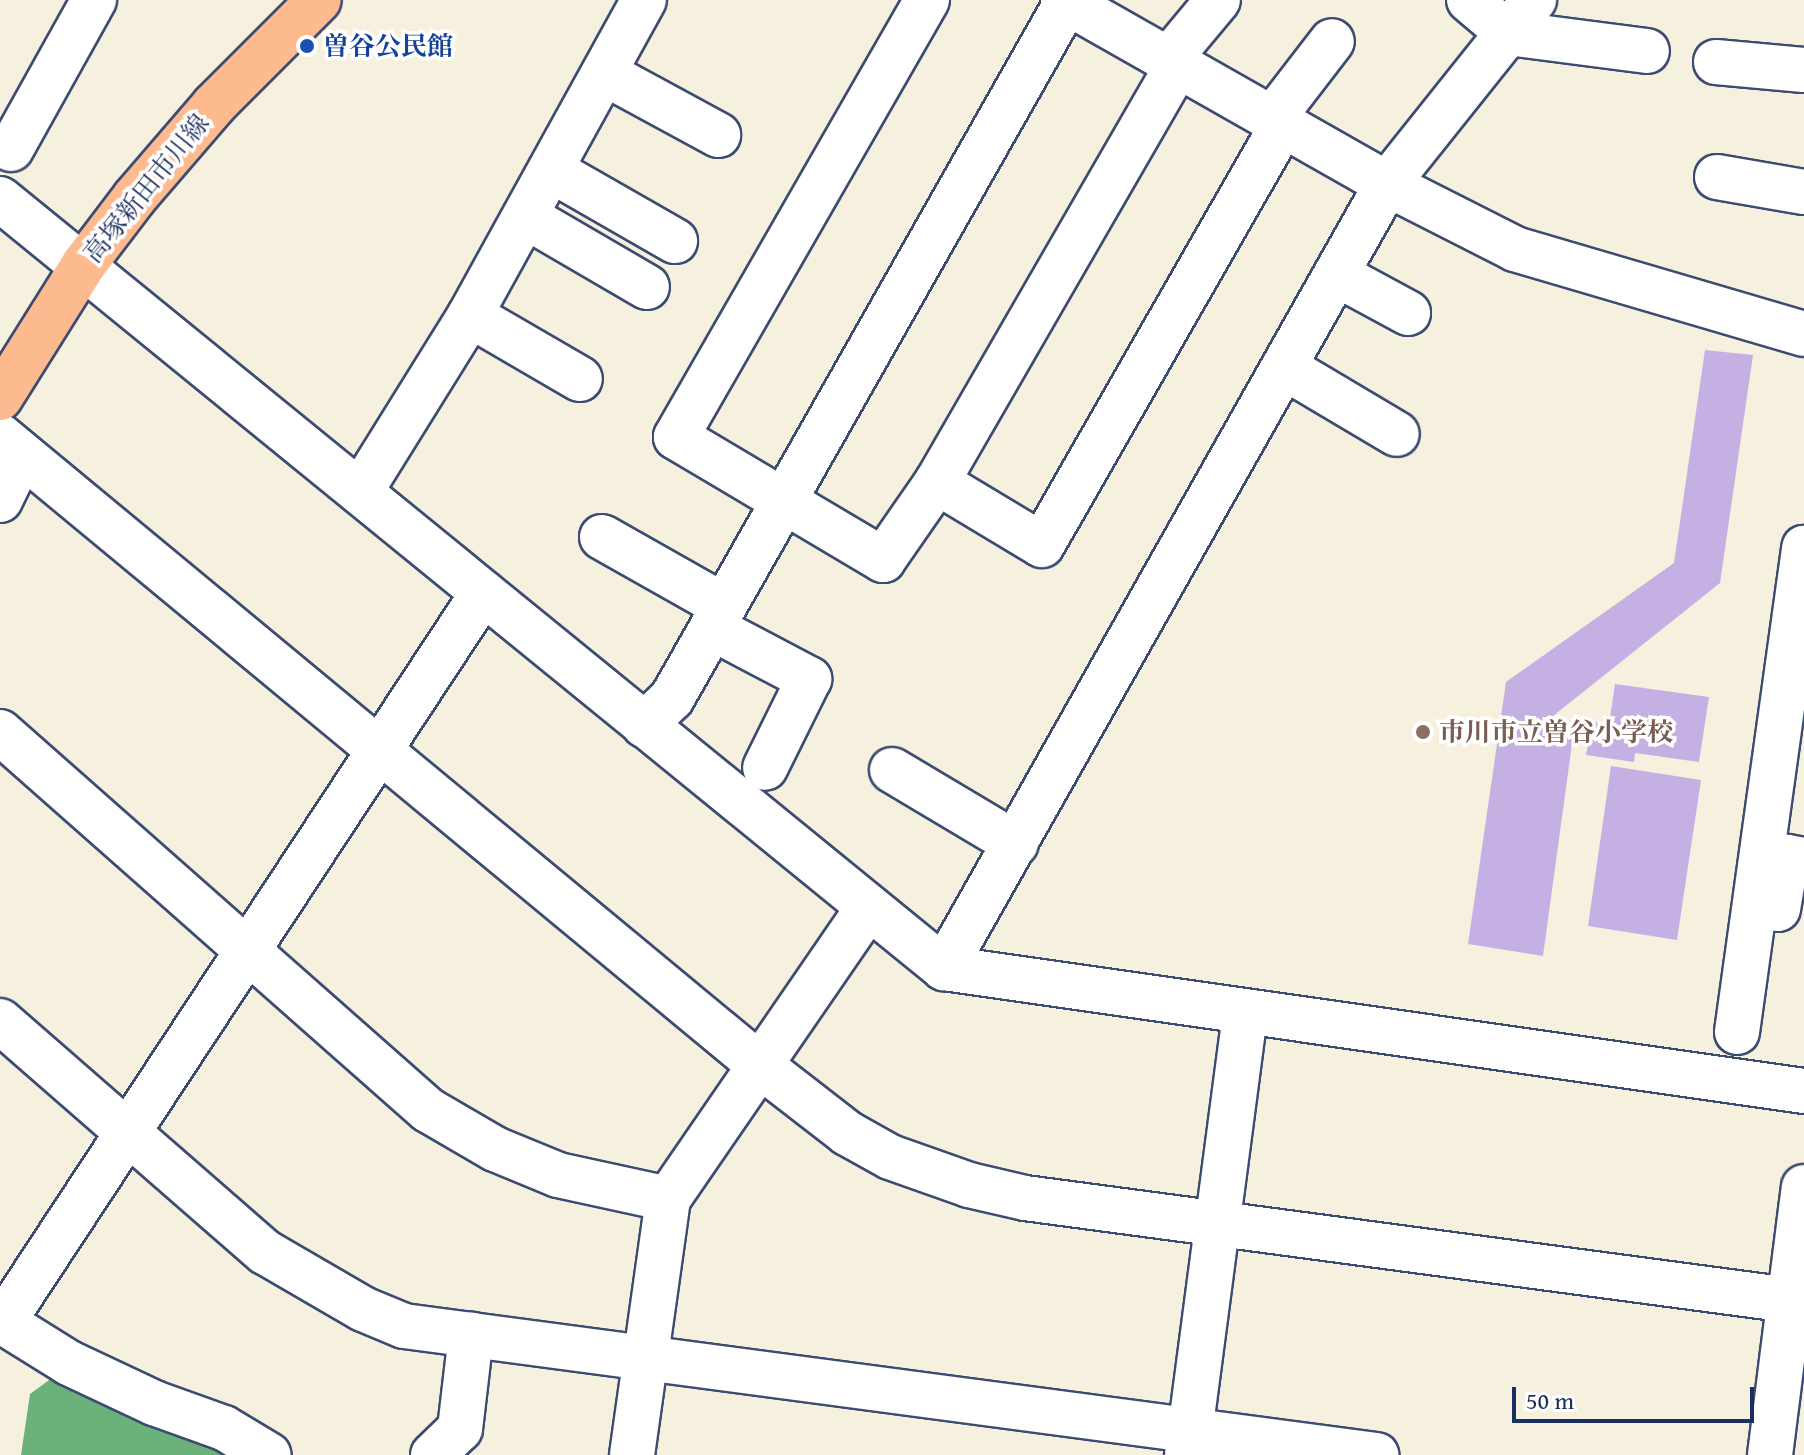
<!DOCTYPE html>
<html>
<head>
<meta charset="utf-8">
<style>
	body { margin:0 }
	#map { position:relative; width:1804px; height:1455px; overflow:hidden; background:#f6f0df; font-family:"Gentium Book Plus","Noto Serif JP",serif }
	div>[style] { position:absolute }
	.forest>* { inset:0; background:#6ab27a }
	.building>* { inset:0; background:#c5b0e3 }
	.roads { filter:drop-shadow(2px 0 #3c4c71) drop-shadow(-2px 0 #3c4c71) drop-shadow(0 2px #3c4c71) drop-shadow(0 -2px #3c4c71) }
	.minor>* { height:44px; margin:-22px; padding:0 22px; transform-origin:22px; border-radius:22px; background:#fff }
	.major>* { height:44px; margin:-22px; padding:0 22px; transform-origin:22px; border-radius:22px; background:#fcba8e }
	.dots>* { width:22px; height:22px; translate:-50% -50%; box-sizing:border-box; border:4px solid #fff; border-radius:50% }
	span { translate:-50% -50%; white-space:nowrap; text-align:center; line-height:1.15; -webkit-text-stroke:7px #fff; paint-order:stroke }
	.transit-label { font-size:26px; color:#164399; font-weight:700 }
	.left { translate:0 -50%; text-align:left }
	.street-label { font-size:26px; color:#1b2f5e }
	.education-label { font-size:26px; color:#785e54; font-weight:700 }
	.scale { position:absolute; left:1512px; top:1387px; width:242px; height:36px; box-sizing:border-box; border:4px solid #1b2f5e; border-top:0; padding-left:10px; font-size:24px; line-height:28px; white-space:nowrap; color:#1b2f5e; -webkit-text-stroke:6px #fff; paint-order:stroke }
</style>
</head>
<body>
<div id="map">
	<div class="forest">
		<i style="clip-path:polygon(52px 1378px,241px 1455px,21px 1455px,30px 1394px)"></i>
	</div>
	<div class="building">
		<i style="clip-path:polygon(1705px 350px,1753px 355px,1720px 583px,1548px 720px,1575px 722px,1543px 956px,1468px 944px,1506px 682px,1674px 563px)"></i>
		<i style="clip-path:polygon(1615px 684px,1709px 697px,1699px 762px,1635px 753px,1634px 762px,1586px 755px,1588px 745px,1576px 744px,1579px 720px,1609px 724px)"></i>
		<i style="clip-path:polygon(1611px 766px,1701px 780px,1677px 940px,1588px 926px)"></i>
	</div>
	<div class="roads">
		<div class="minor">
			<i style="left:927px;top:0;width:504px;rotate:119.87deg"></i>
			<i style="left:676px;top:437px;width:241px;rotate:30.7deg"></i>
			<i style="left:883px;top:560px;width:95px;rotate:-55.3deg"></i>
			<i style="left:937px;top:482px;width:482px;rotate:-60deg"></i>
			<i style="left:1063px;top:0;width:373px;rotate:29.6deg"></i>
			<i style="left:1387px;top:184px;width:144px;rotate:26.9deg"></i>
			<i style="left:1515px;top:249px;width:301px;rotate:16.4deg"></i>
			<i style="left:1469px;top:0;width:51px;rotate:40.2deg"></i>
			<i style="left:1508px;top:33px;width:140px;rotate:7.4deg"></i>
			<i style="left:1168px;top:60px;width:78px;rotate:-50.2deg"></i>
			<i style="left:1716px;top:62px;width:88px;rotate:5.2deg"></i>
			<i style="left:604px;top:73px;width:130px;rotate:28.5deg"></i>
			<i style="left:1272px;top:119px;width:98px;rotate:-52.4deg"></i>
			<i style="left:11px;top:149px;width:171px;rotate:-60.9deg"></i>
			<i style="left:551px;top:170px;width:143px;rotate:29.8deg"></i>
			<i style="left:1717px;top:177px;width:88px;rotate:9.8deg"></i>
			<i style="left:0;top:199px;width:1218px;rotate:39.17deg"></i>
			<i style="left:944px;top:968px;width:869px;rotate:8.14deg"></i>
			<i style="left:525px;top:216px;width:141px;rotate:30.2deg"></i>
			<i style="left:1336px;top:274px;width:82px;rotate:28.4deg"></i>
			<i style="left:470px;top:315px;width:127px;rotate:30.2deg"></i>
			<i style="left:1284px;top:367px;width:131px;rotate:30.7deg"></i>
			<i style="left:0;top:436px;width:989px;rotate:39.63deg"></i>
			<i style="left:762px;top:1067px;width:108px;rotate:37.8deg"></i>
			<i style="left:847px;top:1133px;width:49px;rotate:29.2deg"></i>
			<i style="left:890px;top:1157px;width:84px;rotate:19.5deg"></i>
			<i style="left:969px;top:1185px;width:57px;rotate:13.1deg"></i>
			<i style="left:1025px;top:1198px;width:786px;rotate:7.6deg"></i>
			<i style="left:937px;top:482px;width:122px;rotate:31deg"></i>
			<i style="left:1042px;top:545px;width:484px;rotate:-60.2deg"></i>
			<i style="left:360px;top:492px;width:208px;rotate:-58.1deg"></i>
			<i style="left:470px;top:315px;width:360px;rotate:-61.1deg"></i>
			<i style="left:0;top:500px;width:48px;rotate:-64deg"></i>
			<i style="left:602px;top:537px;width:140px;rotate:29.5deg"></i>
			<i style="left:712px;top:628px;width:110px;rotate:27.7deg"></i>
			<i style="left:809px;top:679px;width:99px;rotate:116.3deg"></i>
			<i style="left:644px;top:725px;width:39px;rotate:-44deg"></i>
			<i style="left:672px;top:698px;width:803px;rotate:-60.43deg"></i>
			<i style="left:0;top:732px;width:571px;rotate:41.45deg"></i>
			<i style="left:428px;top:1110px;width:78px;rotate:30.2deg"></i>
			<i style="left:495px;top:1149px;width:68px;rotate:22.4deg"></i>
			<i style="left:558px;top:1175px;width:113px;rotate:12.3deg"></i>
			<i style="left:892px;top:770px;width:144px;rotate:30.8deg"></i>
			<i style="left:1778px;top:909px;width:53px;rotate:-80.2deg"></i>
			<i style="left:1787px;top:857px;width:17px;rotate:10deg"></i>
			<i style="left:944px;top:968px;width:901px;rotate:-60.53deg"></i>
			<i style="left:1387px;top:184px;width:236px;rotate:-51.4deg"></i>
			<i style="left:0;top:1021px;width:352px;rotate:41.1deg"></i>
			<i style="left:265px;top:1252px;width:113px;rotate:30.2deg"></i>
			<i style="left:363px;top:1309px;width:44px;rotate:22.5deg"></i>
			<i style="left:404px;top:1326px;width:981px;rotate:7.56deg"></i>
			<i style="left:1737px;top:1032px;width:489px;rotate:-82.1deg"></i>
			<i style="left:0;top:1320px;width:81px;rotate:31.9deg"></i>
			<i style="left:69px;top:1363px;width:94px;rotate:25.2deg"></i>
			<i style="left:154px;top:1403px;width:74px;rotate:19.7deg"></i>
			<i style="left:224px;top:1428px;width:52px;rotate:31deg"></i>
			<i style="left:3px;top:1322px;width:873px;rotate:-56.64deg"></i>
			<i style="left:433px;top:1455px;width:37px;rotate:-44deg"></i>
			<i style="left:460px;top:1429px;width:95px;rotate:-83.3deg"></i>
			<i style="left:632px;top:1455px;width:259px;rotate:-82deg"></i>
			<i style="left:668px;top:1199px;width:352px;rotate:-55.5deg"></i>
			<i style="left:1187px;top:1455px;width:444px;rotate:-82.5deg"></i>
			<i style="left:1770px;top:1455px;width:270px;rotate:-82.8deg"></i>
		</div>
		<div class="major">
			<i style="left:0;top:398px;width:158px;rotate:-57.9deg"></i>
			<i style="left:84px;top:264px;width:84px;rotate:-52.7deg"></i>
			<i style="left:135px;top:197px;width:121px;rotate:-49.3deg"></i>
			<i style="left:214px;top:105px;width:148px;rotate:-45deg"></i>
		</div>
	</div>
	<div class="dots">
		<i style="left:307px;top:46px;background:#1a4fb4"></i>
		<i style="left:1423px;top:732px;background:#8d6e63"></i>
	</div>
	<div class="transit-label">
		<span class="left" style="left:323px;top:46px">曽谷公民館</span>
	</div>
	<div class="street-label">
		<span style="left:146px;top:188px;rotate:-51deg">高塚新田市川線</span>
	</div>
	<div class="education-label">
		<span class="left" style="left:1439px;top:732px">市川市立曽谷小学校</span>
	</div>
	<div class="scale">50 m</div>
</div>
</body>
</html>
